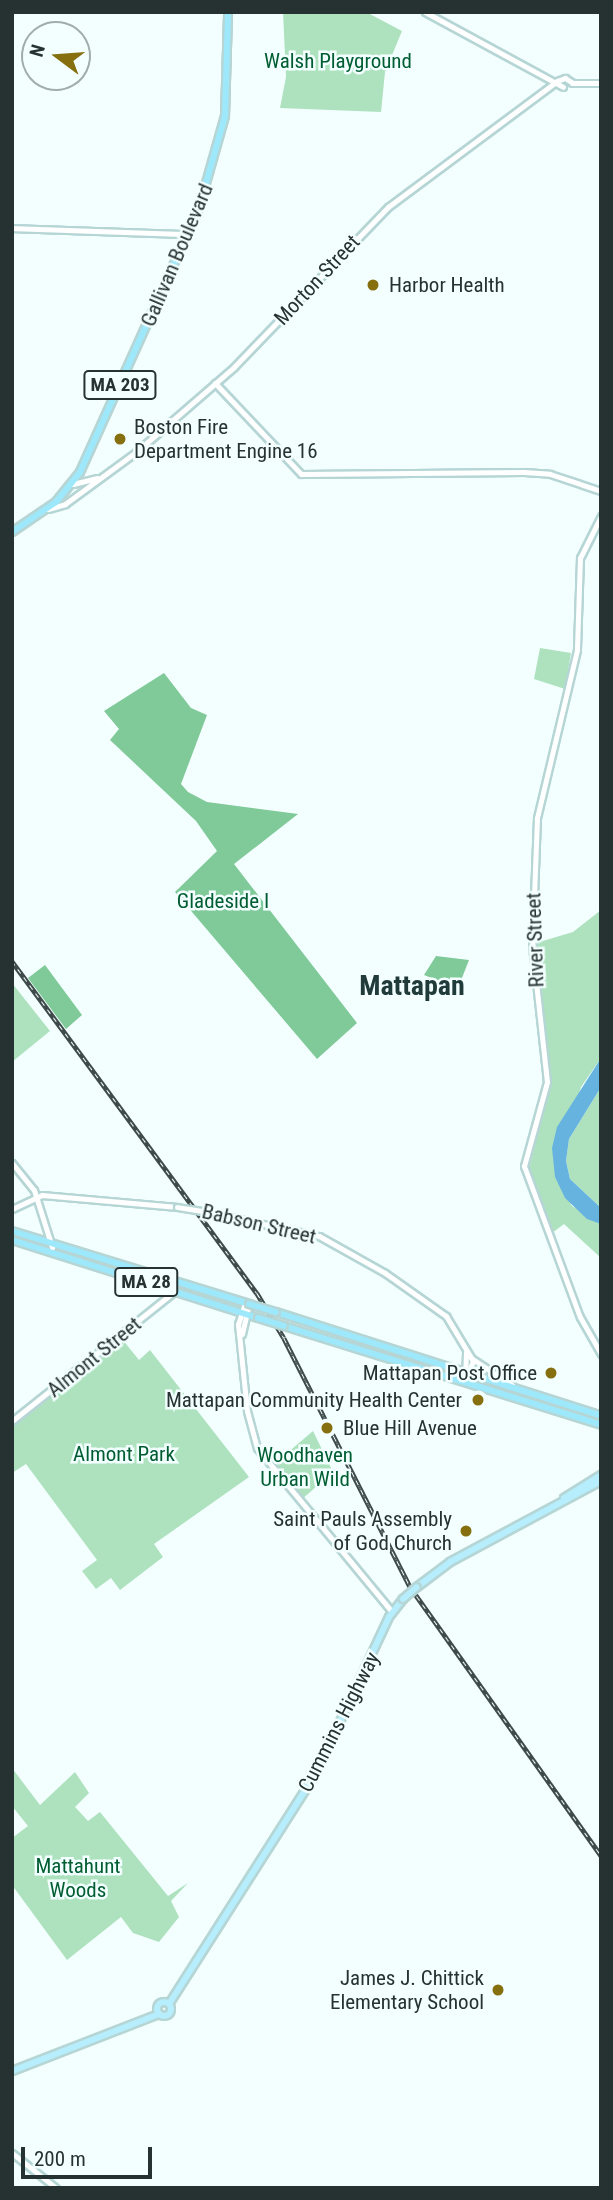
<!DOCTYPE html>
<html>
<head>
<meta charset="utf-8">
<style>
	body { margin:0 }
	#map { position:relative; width:613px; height:2200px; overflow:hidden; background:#f2fffe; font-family:"Roboto Condensed",sans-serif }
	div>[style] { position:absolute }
	.green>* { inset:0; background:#aee2bf }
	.forest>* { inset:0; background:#80c999 }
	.water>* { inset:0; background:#66b3e0 }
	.roads { filter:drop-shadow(2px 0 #b6d5d5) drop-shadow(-2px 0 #b6d5d5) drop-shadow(0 2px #b6d5d5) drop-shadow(0 -2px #b6d5d5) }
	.tertiary>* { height:5px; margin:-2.5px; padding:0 2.5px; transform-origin:2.5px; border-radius:2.5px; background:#fff }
	.secondary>* { height:5px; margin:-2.5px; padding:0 2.5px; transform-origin:2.5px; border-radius:2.5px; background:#fff }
	.primary>* { height:6px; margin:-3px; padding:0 3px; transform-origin:3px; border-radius:3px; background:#b6eefd }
	.primary>.ring { margin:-3px; padding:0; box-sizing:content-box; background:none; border:6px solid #b6eefd; border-radius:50% }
	.trunk>* { height:6px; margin:-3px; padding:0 3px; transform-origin:3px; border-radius:3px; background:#9ee8fc }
	.rail>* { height:4.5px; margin-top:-2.25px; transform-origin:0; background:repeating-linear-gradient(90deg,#f2fffe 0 5px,#3e4b4a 0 10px); box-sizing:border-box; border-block:2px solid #3e4b4a }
	.bridges { filter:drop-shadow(2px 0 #b6d5d5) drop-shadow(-2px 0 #b6d5d5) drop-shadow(0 2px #b6d5d5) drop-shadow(0 -2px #b6d5d5) }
	.secondary-bridge>* { height:5px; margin:-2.5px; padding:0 2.5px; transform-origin:2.5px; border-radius:2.5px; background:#fff }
	.primary-bridge>* { height:6px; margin:-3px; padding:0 3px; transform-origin:3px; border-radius:3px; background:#b6eefd }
	.trunk-bridge>* { height:6px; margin:-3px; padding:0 3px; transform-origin:3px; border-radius:3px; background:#9ee8fc }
	.dots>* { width:19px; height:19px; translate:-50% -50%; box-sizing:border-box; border:4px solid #f2fffe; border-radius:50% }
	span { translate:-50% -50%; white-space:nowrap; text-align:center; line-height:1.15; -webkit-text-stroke:5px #f2fffe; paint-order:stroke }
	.shield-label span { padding:2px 5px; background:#f2fffe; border:2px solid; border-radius:5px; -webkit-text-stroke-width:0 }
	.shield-label { font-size:19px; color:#263232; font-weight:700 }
	.park-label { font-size:21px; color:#005d32 }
	.street-label { font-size:21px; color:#263232 }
	.poi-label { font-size:21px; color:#263232 }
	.left { translate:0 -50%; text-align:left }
	.right { translate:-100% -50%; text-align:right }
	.district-label { font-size:28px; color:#213b3b; font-weight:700 }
	.frame { position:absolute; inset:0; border:14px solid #263232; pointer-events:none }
	.north { position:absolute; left:21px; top:21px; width:70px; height:70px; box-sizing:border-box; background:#f2fffe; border:2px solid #a0adac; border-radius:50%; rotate:286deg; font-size:19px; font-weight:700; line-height:28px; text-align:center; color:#263232 }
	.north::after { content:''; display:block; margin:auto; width:24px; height:32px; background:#866f0f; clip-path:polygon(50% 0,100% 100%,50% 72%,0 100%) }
	.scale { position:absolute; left:21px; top:2147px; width:131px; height:32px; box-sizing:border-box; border:4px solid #263232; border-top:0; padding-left:9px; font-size:21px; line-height:24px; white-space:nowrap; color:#263232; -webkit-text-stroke:5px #f2fffe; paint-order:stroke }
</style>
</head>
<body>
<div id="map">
	<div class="green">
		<i style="clip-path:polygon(283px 12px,366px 12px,402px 31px,385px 72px,381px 112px,280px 108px,286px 77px)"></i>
		<i style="clip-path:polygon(540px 648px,571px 653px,565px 689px,534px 679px)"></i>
		<i style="clip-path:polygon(601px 910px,601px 1058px,581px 1087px,555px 1177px,572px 1206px,601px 1224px,601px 1258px,564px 1224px,552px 1233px,529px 1169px,551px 1082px,536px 943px,573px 932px)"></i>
		<i style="clip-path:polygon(12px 983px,50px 1031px,12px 1062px)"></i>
		<i style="clip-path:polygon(601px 1087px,601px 1208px,570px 1179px,566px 1161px,569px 1139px)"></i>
		<i style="clip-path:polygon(122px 1339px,139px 1360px,150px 1350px,249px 1477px,154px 1544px,163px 1557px,120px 1590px,111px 1578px,96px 1589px,82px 1571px,97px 1560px,26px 1464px,12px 1473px,12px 1426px)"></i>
		<i style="clip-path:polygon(313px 1431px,333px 1472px,301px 1500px,273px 1465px)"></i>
		<i style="clip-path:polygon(12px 1768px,40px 1805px,75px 1772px,89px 1793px,75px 1807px,88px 1821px,100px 1812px,168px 1896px,188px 1883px,171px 1901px,179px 1917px,159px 1942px,133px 1933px,121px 1917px,67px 1960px,12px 1885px,12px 1838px,28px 1826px,12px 1806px)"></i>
	</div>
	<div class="forest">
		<i style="clip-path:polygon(164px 673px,191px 708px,207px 715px,181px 784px,188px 792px,207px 802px,298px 814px,234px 864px,357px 1023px,317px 1059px,175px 892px,217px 851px,196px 821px,110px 740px,119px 729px,104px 711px)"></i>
		<i style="clip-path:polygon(436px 956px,469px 960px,458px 988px,424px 975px)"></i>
		<i style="clip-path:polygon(45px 965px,82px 1015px,66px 1029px,28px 978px)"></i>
	</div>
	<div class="water">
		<i style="clip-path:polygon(601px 1058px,601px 1087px,569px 1139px,566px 1161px,570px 1179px,601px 1208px,601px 1224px,587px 1219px,565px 1198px,555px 1177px,552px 1148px,557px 1127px)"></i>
	</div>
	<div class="roads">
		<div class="tertiary">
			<i style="left:12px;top:228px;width:175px;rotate:2deg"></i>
			<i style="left:215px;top:383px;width:125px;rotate:46.6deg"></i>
			<i style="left:301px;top:474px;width:223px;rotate:-0.5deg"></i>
			<i style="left:524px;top:472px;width:26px;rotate:4deg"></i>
			<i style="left:550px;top:474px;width:54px;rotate:18.4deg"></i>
			<i style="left:245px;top:1303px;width:22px;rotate:108deg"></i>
			<i style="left:238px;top:1324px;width:87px;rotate:84.1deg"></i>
			<i style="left:247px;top:1411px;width:38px;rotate:75deg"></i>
			<i style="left:257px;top:1448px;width:212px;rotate:50.5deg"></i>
			<i style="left:242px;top:1334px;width:31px;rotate:-77deg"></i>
			<i style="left:12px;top:1421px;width:208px;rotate:-38.6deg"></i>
		</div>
		<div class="secondary">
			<i style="left:425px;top:12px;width:157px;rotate:28.5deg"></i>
			<i style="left:572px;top:83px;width:29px"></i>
			<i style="left:73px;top:484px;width:25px;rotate:-14deg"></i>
			<i style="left:48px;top:509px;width:18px;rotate:-16deg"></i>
			<i style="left:65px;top:504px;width:88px;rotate:-36.2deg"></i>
			<i style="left:136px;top:452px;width:130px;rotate:-40.9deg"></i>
			<i style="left:234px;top:367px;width:222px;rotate:-46.1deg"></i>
			<i style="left:388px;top:207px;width:211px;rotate:-36.7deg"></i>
			<i style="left:557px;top:81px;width:9px;rotate:-21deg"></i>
			<i style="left:565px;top:78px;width:9px;rotate:32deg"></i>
			<i style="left:601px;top:516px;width:47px;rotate:116.6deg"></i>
			<i style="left:580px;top:558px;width:92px;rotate:91.9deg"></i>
			<i style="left:577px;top:650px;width:173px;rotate:103.4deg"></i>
			<i style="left:537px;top:818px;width:128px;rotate:92.2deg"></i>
			<i style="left:532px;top:946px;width:137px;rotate:83.7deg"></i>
			<i style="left:547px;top:1082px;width:87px;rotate:105.3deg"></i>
			<i style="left:524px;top:1166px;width:161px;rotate:69.7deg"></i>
			<i style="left:580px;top:1317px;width:43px;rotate:60.4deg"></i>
			<i style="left:12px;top:1163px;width:35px;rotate:51deg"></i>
			<i style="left:34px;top:1190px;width:60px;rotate:72.5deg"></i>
			<i style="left:12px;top:1209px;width:33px;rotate:-25deg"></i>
			<i style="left:42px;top:1195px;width:136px;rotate:5.1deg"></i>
			<i style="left:203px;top:1211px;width:119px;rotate:12.2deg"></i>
			<i style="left:319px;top:1236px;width:76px;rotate:29.3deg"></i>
			<i style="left:385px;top:1273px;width:75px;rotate:35.2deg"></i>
			<i style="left:446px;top:1316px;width:52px;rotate:59deg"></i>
			<i style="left:473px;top:1361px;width:22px;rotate:112deg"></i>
			<i style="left:471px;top:1358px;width:49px;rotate:33.4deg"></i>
			<i style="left:465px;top:1381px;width:29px;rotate:-88deg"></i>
			<i style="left:12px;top:2153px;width:56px;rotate:38.5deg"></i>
		</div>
		<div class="primary">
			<i style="left:564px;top:1498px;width:44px;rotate:-31.9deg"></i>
			<i style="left:417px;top:1587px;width:41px;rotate:-37.1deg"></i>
			<i style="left:450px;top:1562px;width:171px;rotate:-28.2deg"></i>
			<i class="ring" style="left:157px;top:2002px;width:8px;height:8px"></i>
			<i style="left:169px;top:2004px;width:272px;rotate:-57.5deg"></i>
			<i style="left:315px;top:1775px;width:174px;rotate:-64.9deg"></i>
			<i style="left:389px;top:1617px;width:23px;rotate:-52deg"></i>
			<i style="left:12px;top:2071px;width:158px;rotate:-21.2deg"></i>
		</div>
		<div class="trunk">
			<i style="left:12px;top:532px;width:53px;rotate:-34.3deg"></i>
			<i style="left:56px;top:502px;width:38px;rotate:-51deg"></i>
			<i style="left:80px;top:472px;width:290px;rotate:-65.7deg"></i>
			<i style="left:199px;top:208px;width:96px;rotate:-74.2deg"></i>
			<i style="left:225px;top:116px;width:104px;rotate:-88.3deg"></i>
			<i style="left:12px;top:1231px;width:248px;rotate:17.1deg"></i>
			<i style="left:12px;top:1240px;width:258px;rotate:17.6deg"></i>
			<i style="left:276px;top:1312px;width:341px;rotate:17.7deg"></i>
			<i style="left:284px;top:1326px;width:332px;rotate:17.3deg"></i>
		</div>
	</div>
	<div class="rail">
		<i style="left:12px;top:961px;width:413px;rotate:53.6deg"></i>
		<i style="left:257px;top:1293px;width:52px;rotate:59deg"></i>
		<i style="left:284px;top:1338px;width:280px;rotate:63.1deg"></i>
		<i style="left:411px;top:1588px;width:328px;rotate:54.6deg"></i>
	</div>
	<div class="bridges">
		<div class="secondary-bridge">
			<i style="left:177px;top:1207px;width:26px;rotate:9deg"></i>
		</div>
		<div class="primary-bridge">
			<i style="left:403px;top:1599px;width:18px;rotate:-41deg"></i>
		</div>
		<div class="trunk-bridge">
			<i style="left:249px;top:1304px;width:28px;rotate:17deg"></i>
			<i style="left:258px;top:1318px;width:27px;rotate:17deg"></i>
		</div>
	</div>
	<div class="dots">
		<i style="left:373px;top:285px;background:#866f0f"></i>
		<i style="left:120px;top:439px;background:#866f0f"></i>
		<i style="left:551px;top:1373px;background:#866f0f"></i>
		<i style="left:478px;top:1400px;background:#866f0f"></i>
		<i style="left:327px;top:1428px;background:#866f0f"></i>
		<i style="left:466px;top:1531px;background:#866f0f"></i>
		<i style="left:498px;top:1990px;background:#866f0f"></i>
	</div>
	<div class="shield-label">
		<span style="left:120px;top:385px">MA 203</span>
		<span style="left:146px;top:1282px">MA 28</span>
	</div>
	<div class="park-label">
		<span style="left:338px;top:61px">Walsh Playground</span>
		<span style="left:223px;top:901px">Gladeside I</span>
		<span style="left:124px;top:1454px">Almont Park</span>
		<span style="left:305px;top:1467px">Woodhaven<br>Urban Wild</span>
		<span style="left:78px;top:1878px">Mattahunt<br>Woods</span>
	</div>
	<div class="street-label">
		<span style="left:177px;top:255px;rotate:-67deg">Gallivan Boulevard</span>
		<span style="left:317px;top:280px;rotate:-47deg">Morton Street</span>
		<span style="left:535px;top:940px;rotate:-92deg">River Street</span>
		<span style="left:259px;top:1224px;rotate:13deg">Babson Street</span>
		<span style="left:94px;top:1357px;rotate:-39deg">Almont Street</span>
		<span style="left:339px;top:1722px;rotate:-63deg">Cummins Highway</span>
	</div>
	<div class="poi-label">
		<span class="left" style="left:389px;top:285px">Harbor Health</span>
		<span class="left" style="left:134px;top:439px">Boston Fire<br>Department Engine 16</span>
		<span class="right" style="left:537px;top:1373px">Mattapan Post Office</span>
		<span class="right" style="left:462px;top:1400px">Mattapan Community Health Center</span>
		<span class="left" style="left:343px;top:1428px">Blue Hill Avenue</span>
		<span class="right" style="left:452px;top:1531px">Saint Pauls Assembly<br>of God Church</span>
		<span class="right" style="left:484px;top:1990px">James J. Chittick<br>Elementary School</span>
	</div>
	<div class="district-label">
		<span style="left:412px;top:986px">Mattapan</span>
	</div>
	<div class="frame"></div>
	<div class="north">N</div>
	<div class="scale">200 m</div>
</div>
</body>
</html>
